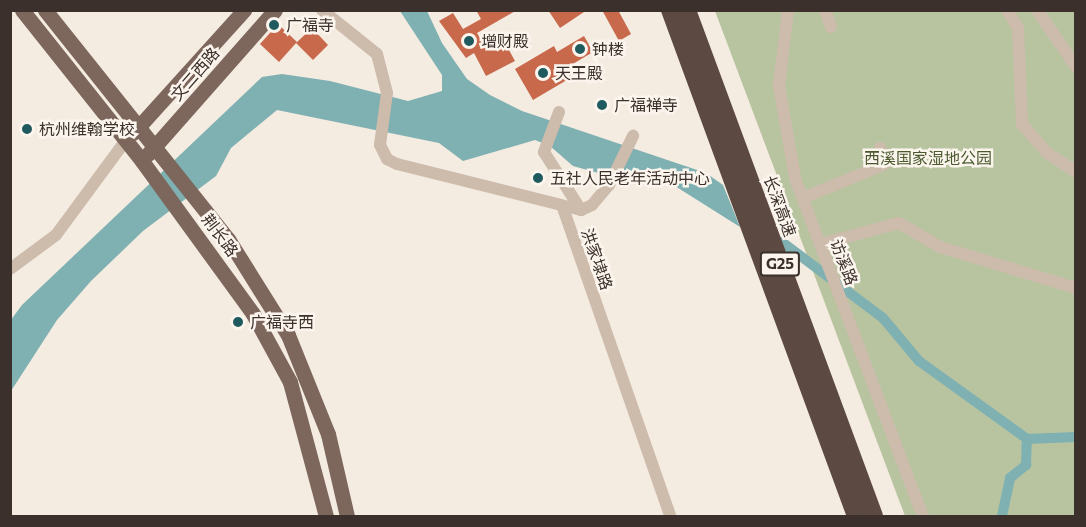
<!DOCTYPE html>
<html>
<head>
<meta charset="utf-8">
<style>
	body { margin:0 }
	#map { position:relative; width:1086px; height:527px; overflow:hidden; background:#f4ebe1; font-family:Commissioner,"Noto Sans SC",sans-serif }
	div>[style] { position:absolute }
	.green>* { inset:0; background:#b8c4a0 }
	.water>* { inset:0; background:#7fb0b2 }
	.canal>* { height:10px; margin:-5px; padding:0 5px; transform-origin:5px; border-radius:5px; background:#7fb0b2 }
	.building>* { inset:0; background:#c8694b }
	.minor>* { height:12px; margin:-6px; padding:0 6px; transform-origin:6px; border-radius:6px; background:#cdbbac }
	.major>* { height:15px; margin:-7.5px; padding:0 7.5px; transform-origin:7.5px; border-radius:7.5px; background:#7d675c }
	.highway>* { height:18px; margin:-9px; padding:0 9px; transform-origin:9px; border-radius:9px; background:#5c4a42 }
	.dots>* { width:16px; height:16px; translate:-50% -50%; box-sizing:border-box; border:3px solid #fbf5ee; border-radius:50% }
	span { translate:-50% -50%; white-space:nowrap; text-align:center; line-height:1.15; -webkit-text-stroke:5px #fbf5ee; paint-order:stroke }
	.shield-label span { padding:2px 4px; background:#fbf5ee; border:2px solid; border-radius:4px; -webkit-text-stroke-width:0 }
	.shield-label { font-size:15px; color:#3b302b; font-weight:700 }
	.poi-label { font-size:16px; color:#3b302b }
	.left { translate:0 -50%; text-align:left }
	.street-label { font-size:16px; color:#3b302b }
	.park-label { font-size:16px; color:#4a5a2e }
	.frame { position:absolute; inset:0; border:12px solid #3b302b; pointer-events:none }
</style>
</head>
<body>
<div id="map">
	<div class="green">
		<i style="clip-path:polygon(715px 11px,1075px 11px,1075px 516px,905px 516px)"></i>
	</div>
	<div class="water">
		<i style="clip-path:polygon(400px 11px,427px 11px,442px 43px,467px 79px,490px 95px,522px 111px,706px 173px,723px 185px,740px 227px,675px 186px,642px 178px,624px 180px,573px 166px,550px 146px,535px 140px,463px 161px,439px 143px,277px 110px,231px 148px,216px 176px,143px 231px,91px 281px,57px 320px,11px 391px,10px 321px,22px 305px,262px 77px,282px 74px,330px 81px,408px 101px,442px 91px,442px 75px)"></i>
	</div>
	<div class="canal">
		<i style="left:782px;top:242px;width:126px;rotate:37deg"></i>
		<i style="left:883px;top:318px;width:56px;rotate:50.1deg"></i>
		<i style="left:919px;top:361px;width:133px;rotate:35.8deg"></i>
		<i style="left:1027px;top:439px;width:49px;rotate:-2.3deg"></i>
		<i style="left:1002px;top:516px;width:39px;rotate:-78deg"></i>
		<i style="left:1010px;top:478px;width:21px;rotate:-39deg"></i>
		<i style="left:1026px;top:465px;width:26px;rotate:-88deg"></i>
	</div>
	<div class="building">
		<i style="clip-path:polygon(476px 10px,517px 10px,477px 33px,487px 50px,504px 41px,515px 61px,486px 76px,474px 53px,466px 58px,439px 21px,453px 13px,463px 29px,481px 19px)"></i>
		<i style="clip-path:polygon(548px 10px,587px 10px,560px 28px)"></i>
		<i style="clip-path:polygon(602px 10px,618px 10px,631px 34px,619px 41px)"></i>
		<i style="clip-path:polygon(278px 24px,297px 42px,279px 62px,260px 44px)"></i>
		<i style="clip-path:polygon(312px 28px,328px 45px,313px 60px,296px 43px)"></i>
		<i style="clip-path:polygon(584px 36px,593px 52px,566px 68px,572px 77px,533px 100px,515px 69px,554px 46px,557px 52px)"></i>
	</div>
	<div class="minor">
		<i style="left:322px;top:10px;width:70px;rotate:38.7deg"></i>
		<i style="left:377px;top:54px;width:40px;rotate:75.6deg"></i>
		<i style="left:387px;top:93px;width:52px;rotate:97.7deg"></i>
		<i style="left:380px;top:145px;width:16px;rotate:63deg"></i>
		<i style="left:387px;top:159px;width:11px;rotate:27deg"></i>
		<i style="left:397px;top:164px;width:190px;rotate:14deg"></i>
		<i style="left:581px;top:210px;width:12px;rotate:-24deg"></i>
		<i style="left:592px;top:205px;width:26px;rotate:-50deg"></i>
		<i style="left:609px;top:185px;width:55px;rotate:-63.9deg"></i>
		<i style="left:788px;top:10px;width:77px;rotate:96.8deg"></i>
		<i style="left:779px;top:86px;width:93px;rotate:80.1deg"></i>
		<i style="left:795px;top:178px;width:361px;rotate:69.3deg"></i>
		<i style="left:825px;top:10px;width:18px;rotate:71deg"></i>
		<i style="left:1007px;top:10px;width:21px;rotate:59deg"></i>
		<i style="left:1018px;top:28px;width:96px;rotate:87.6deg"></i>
		<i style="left:1022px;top:124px;width:38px;rotate:49deg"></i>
		<i style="left:1047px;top:153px;width:35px;rotate:33deg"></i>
		<i style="left:1037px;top:10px;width:69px;rotate:55.6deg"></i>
		<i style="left:559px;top:112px;width:43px;rotate:110.6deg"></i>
		<i style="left:544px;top:152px;width:69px;rotate:57.5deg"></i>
		<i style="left:803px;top:198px;width:89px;rotate:-22.5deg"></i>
		<i style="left:885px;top:164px;width:17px;rotate:-107deg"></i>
		<i style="left:563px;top:208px;width:326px;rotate:70.8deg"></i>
		<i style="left:820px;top:244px;width:82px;rotate:-14.9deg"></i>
		<i style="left:899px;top:223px;width:48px;rotate:30.3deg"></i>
		<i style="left:940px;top:247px;width:142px;rotate:16.8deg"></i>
		<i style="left:10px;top:269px;width:57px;rotate:-36.5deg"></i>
		<i style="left:56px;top:235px;width:118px;rotate:-53.6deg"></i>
	</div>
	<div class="major">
		<i style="left:22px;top:10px;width:193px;rotate:51.5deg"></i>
		<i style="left:142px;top:161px;width:189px;rotate:54deg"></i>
		<i style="left:253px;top:314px;width:77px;rotate:61.4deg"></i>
		<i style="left:290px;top:382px;width:139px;rotate:75deg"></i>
		<i style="left:45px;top:10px;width:293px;rotate:51.4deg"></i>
		<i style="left:228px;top:239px;width:113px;rotate:58deg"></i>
		<i style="left:288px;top:335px;width:107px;rotate:68deg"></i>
		<i style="left:328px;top:434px;width:84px;rotate:77deg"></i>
		<i style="left:133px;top:133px;width:166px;rotate:-47.9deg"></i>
		<i style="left:148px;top:154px;width:192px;rotate:-48.6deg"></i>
	</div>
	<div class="highway">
		<i style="left:670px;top:10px;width:539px;rotate:69.82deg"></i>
		<i style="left:687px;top:10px;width:539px;rotate:69.72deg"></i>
	</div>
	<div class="dots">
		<i style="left:274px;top:25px;background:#1f5a5e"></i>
		<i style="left:469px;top:41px;background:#1f5a5e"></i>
		<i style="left:580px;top:49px;background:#1f5a5e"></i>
		<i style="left:543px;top:73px;background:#1f5a5e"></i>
		<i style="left:602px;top:105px;background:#1f5a5e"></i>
		<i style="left:27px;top:129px;background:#1f5a5e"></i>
		<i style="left:538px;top:178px;background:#1f5a5e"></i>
		<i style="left:238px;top:322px;background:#1f5a5e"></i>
	</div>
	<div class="shield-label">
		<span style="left:780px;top:264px">G25</span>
	</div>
	<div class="poi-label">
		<span class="left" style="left:286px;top:25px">广福寺</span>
		<span class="left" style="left:481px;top:41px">增财殿</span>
		<span class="left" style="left:592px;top:49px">钟楼</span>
		<span class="left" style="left:555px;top:73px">天王殿</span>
		<span class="left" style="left:614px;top:105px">广福禅寺</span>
		<span class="left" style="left:39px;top:129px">杭州维翰学校</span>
		<span class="left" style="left:550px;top:178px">五社人民老年活动中心</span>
		<span class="left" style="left:250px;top:322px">广福寺西</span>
	</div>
	<div class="street-label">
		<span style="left:195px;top:74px;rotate:-49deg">文二西路</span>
		<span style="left:780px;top:206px;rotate:70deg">长深高速</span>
		<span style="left:220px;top:235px;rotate:53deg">荆长路</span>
		<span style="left:597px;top:259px;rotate:71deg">洪家埭路</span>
		<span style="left:844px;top:262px;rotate:69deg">访溪路</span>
	</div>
	<div class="park-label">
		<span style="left:928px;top:158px">西溪国家湿地公园</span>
	</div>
	<div class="frame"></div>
</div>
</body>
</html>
